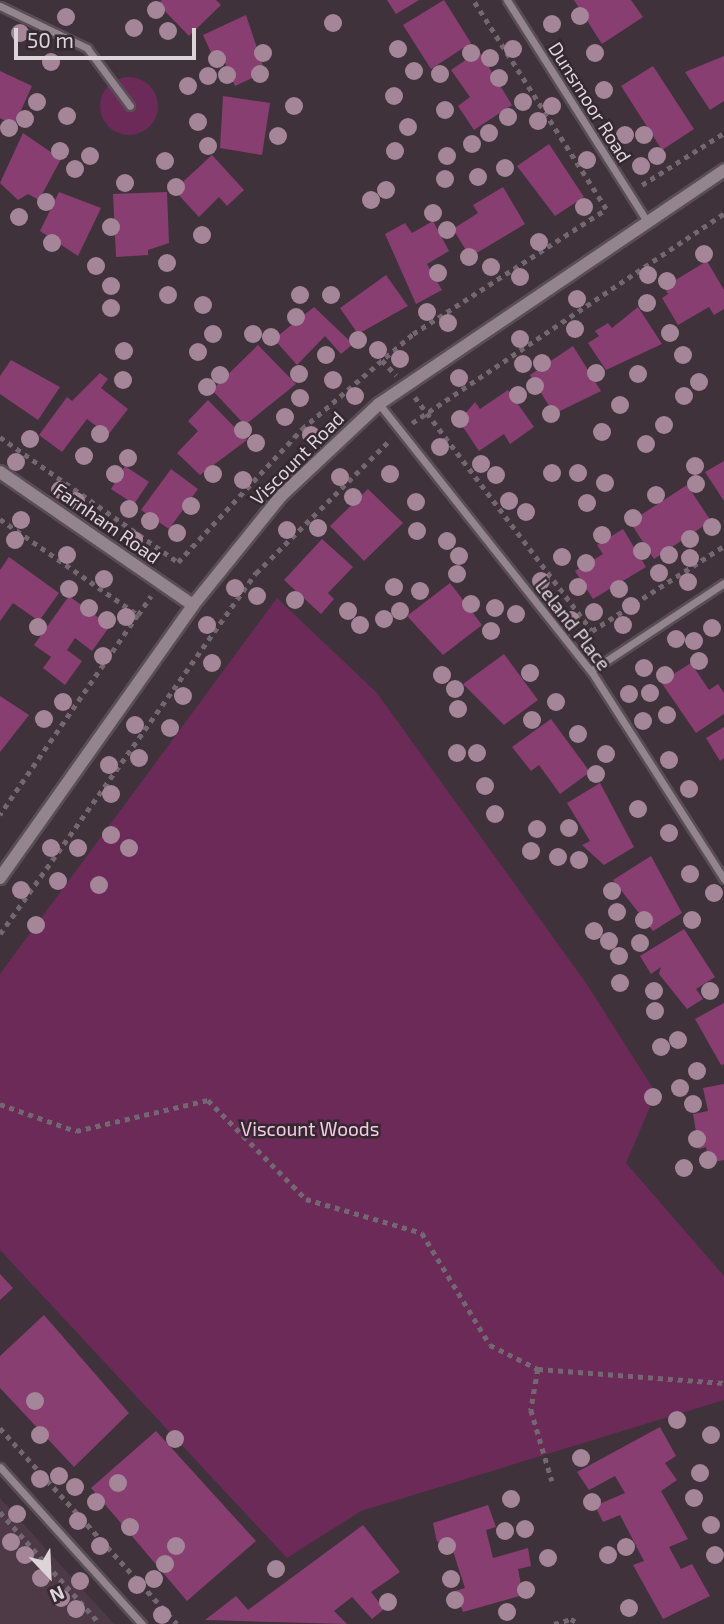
<!DOCTYPE html>
<html>
<head>
<meta charset="utf-8">
<style>
	body { margin:0 }
	#map { position:relative; width:724px; height:1624px; overflow:hidden; background:#3f323a; font-family:"Exo 2",sans-serif }
	div>[style] { position:absolute }
	.built>* { inset:0; background:#4d3a46 }
	.green>* { inset:0; background:#6c2a59 }
	.round { border-radius:50% }
	.building>* { inset:0; background:#893e72 }
	.path>* { height:4.5px; margin-top:-2.25px; transform-origin:0; background:repeating-linear-gradient(90deg,#73686f 0 5px,transparent 0 10px) }
	.roads { filter:drop-shadow(2px 0 #594e55) drop-shadow(-2px 0 #594e55) drop-shadow(0 2px #594e55) drop-shadow(0 -2px #594e55) }
	.minor>* { height:7px; margin:-3.5px; padding:0 3.5px; transform-origin:3.5px; border-radius:3.5px; background:#93848d }
	.tertiary>* { height:12px; margin:-6px; padding:0 6px; transform-origin:6px; border-radius:6px; background:#93848d }
	.trees>* { width:18px; height:18px; margin:-9px; border-radius:50%; background:#a48698 }
	span { translate:-50% -50%; white-space:nowrap; text-align:center; line-height:1.15; -webkit-text-stroke:5px #352830; paint-order:stroke }
	.street-label { font-size:19px; color:#dcd4d9 }
	.park-label { font-size:19px; color:#f6cae5 }
	.north { position:absolute; left:14px; top:1540px; width:70px; height:70px; -webkit-text-stroke:5px #352830; paint-order:stroke; rotate:157deg; font-size:19px; font-weight:700; line-height:28px; text-align:center; color:#dcd4d9 }
	.north::after { content:''; display:block; margin:auto; width:24px; height:32px; background:#dcd4d9; clip-path:polygon(50% 0,100% 100%,50% 72%,0 100%) }
	.scale { position:absolute; left:14px; top:28px; width:182px; height:32px; box-sizing:border-box; border:4px solid #dcd4d9; border-top:0; padding-left:9px; font-size:21px; line-height:24px; white-space:nowrap; color:#dcd4d9; -webkit-text-stroke:5px #352830; paint-order:stroke }
</style>
</head>
<body>
<div id="map">
	<div class="built">
		<i style="clip-path:polygon(0 1498px,114px 1624px,0 1624px)"></i>
	</div>
	<div class="green">
		<i class="round" style="left:100px;top:77px;width:58px;height:58px"></i>
		<i style="clip-path:polygon(277px 598px,377px 693px,586px 983px,656px 1093px,626px 1163px,724px 1276px,724px 1400px,361px 1511px,287px 1558px,0 1250px,0 974px)"></i>
	</div>
	<div class="building">
		<i style="clip-path:polygon(162px 0,216px 0,221px 5px,189px 36px,158px 4px)"></i>
		<i style="clip-path:polygon(387px 0,419px 0,396px 14px)"></i>
		<i style="clip-path:polygon(444px 0,471px 43px,431px 69px,403px 25px)"></i>
		<i style="clip-path:polygon(574px 0,631px 0,643px 17px,602px 44px)"></i>
		<i style="clip-path:polygon(246px 15px,265px 72px,235px 86px,221px 54px,213px 57px,203px 35px)"></i>
		<i style="clip-path:polygon(479px 51px,512px 105px,474px 130px,458px 106px,470px 97px,451px 70px)"></i>
		<i style="clip-path:polygon(724px 56px,724px 101px,710px 110px,685px 72px)"></i>
		<i style="clip-path:polygon(653px 66px,694px 129px,662px 150px,621px 86px)"></i>
		<i style="clip-path:polygon(0 71px,32px 86px,14px 126px,0 118px)"></i>
		<i style="clip-path:polygon(223px 96px,270px 103px,262px 155px,220px 148px)"></i>
		<i style="clip-path:polygon(23px 133px,61px 159px,39px 200px,28px 194px,18px 200px,0 183px)"></i>
		<i style="clip-path:polygon(549px 144px,584px 197px,555px 216px,517px 166px)"></i>
		<i style="clip-path:polygon(212px 155px,244px 190px,227px 206px,219px 197px,199px 217px,174px 190px)"></i>
		<i style="clip-path:polygon(503px 187px,525px 224px,470px 257px,453px 229px,478px 213px,473px 205px)"></i>
		<i style="clip-path:polygon(59px 192px,101px 208px,78px 256px,40px 231px)"></i>
		<i style="clip-path:polygon(167px 192px,169px 243px,148px 250px,148px 255px,116px 257px,113px 194px)"></i>
		<i style="clip-path:polygon(433px 221px,449px 251px,427px 264px,442px 290px,416px 304px,385px 234px,405px 223px,412px 233px)"></i>
		<i style="clip-path:polygon(707px 261px,724px 290px,724px 309px,714px 315px,709px 307px,678px 325px,662px 298px,668px 294px,664px 287px)"></i>
		<i style="clip-path:polygon(386px 275px,408px 306px,358px 334px,340px 308px)"></i>
		<i style="clip-path:polygon(314px 307px,353px 344px,341px 354px,325px 336px,297px 365px,274px 339px)"></i>
		<i style="clip-path:polygon(638px 307px,662px 344px,606px 370px,588px 343px,599px 336px,595px 331px,608px 323px,612px 328px)"></i>
		<i style="clip-path:polygon(258px 345px,296px 384px,245px 425px,212px 390px)"></i>
		<i style="clip-path:polygon(573px 346px,601px 391px,554px 414px,530px 375px)"></i>
		<i style="clip-path:polygon(11px 360px,60px 387px,38px 420px,0 394px,0 376px)"></i>
		<i style="clip-path:polygon(100px 373px,108px 379px,101px 388px,128px 409px,108px 435px,87px 419px,62px 452px,39px 435px,67px 397px,72px 401px)"></i>
		<i style="clip-path:polygon(508px 390px,534px 427px,510px 444px,504px 434px,479px 451px,459px 421px,475px 402px,480px 409px)"></i>
		<i style="clip-path:polygon(208px 400px,247px 440px,200px 475px,177px 453px,198px 431px,188px 421px)"></i>
		<i style="clip-path:polygon(724px 461px,724px 501px,705px 472px)"></i>
		<i style="clip-path:polygon(125px 466px,149px 482px,134px 504px,111px 489px)"></i>
		<i style="clip-path:polygon(171px 469px,198px 489px,169px 529px,141px 510px)"></i>
		<i style="clip-path:polygon(687px 485px,711px 521px,654px 559px,630px 522px)"></i>
		<i style="clip-path:polygon(368px 489px,403px 523px,364px 561px,330px 526px)"></i>
		<i style="clip-path:polygon(623px 529px,646px 567px,593px 599px,575px 571px,603px 554px,597px 545px)"></i>
		<i style="clip-path:polygon(322px 539px,353px 567px,328px 593px,334px 599px,321px 614px,284px 580px)"></i>
		<i style="clip-path:polygon(9px 557px,59px 593px,39px 621px,13px 603px,0 621px,0 570px)"></i>
		<i style="clip-path:polygon(450px 583px,482px 625px,443px 655px,407px 616px)"></i>
		<i style="clip-path:polygon(69px 596px,110px 626px,92px 651px,75px 638px,67px 650px,82px 661px,65px 685px,43px 668px,51px 657px,34px 645px)"></i>
		<i style="clip-path:polygon(504px 654px,538px 700px,504px 725px,463px 684px)"></i>
		<i style="clip-path:polygon(691px 663px,709px 690px,718px 684px,724px 693px,724px 714px,696px 733px,661px 682px)"></i>
		<i style="clip-path:polygon(0 696px,29px 715px,0 752px)"></i>
		<i style="clip-path:polygon(551px 719px,590px 772px,560px 794px,539px 765px,531px 771px,512px 747px)"></i>
		<i style="clip-path:polygon(724px 727px,724px 758px,720px 761px,706px 738px)"></i>
		<i style="clip-path:polygon(600px 783px,634px 847px,604px 865px,582px 845px,590px 841px,567px 803px)"></i>
		<i style="clip-path:polygon(651px 856px,682px 913px,653px 931px,613px 880px)"></i>
		<i style="clip-path:polygon(684px 929px,715px 977px,696px 989px,703px 999px,687px 1009px,659px 974px,661px 967px,651px 974px,640px 956px)"></i>
		<i style="clip-path:polygon(724px 1003px,724px 1064px,721px 1065px,695px 1019px)"></i>
		<i style="clip-path:polygon(724px 1084px,724px 1160px,709px 1163px,706px 1147px,699px 1149px,693px 1114px,708px 1111px,703px 1088px)"></i>
		<i style="clip-path:polygon(0 1274px,13px 1288px,0 1300px)"></i>
		<i style="clip-path:polygon(44px 1315px,129px 1413px,74px 1467px,0 1388px,0 1356px)"></i>
		<i style="clip-path:polygon(660px 1427px,676px 1456px,665px 1463px,677px 1480px,661px 1491px,688px 1539px,669px 1547px,681px 1569px,692px 1564px,710px 1596px,663px 1619px,633px 1565px,644px 1561px,620px 1515px,603px 1522px,595px 1506px,625px 1493px,615px 1476px,589px 1490px,577px 1472px)"></i>
		<i style="clip-path:polygon(156px 1431px,256px 1541px,187px 1601px,91px 1488px)"></i>
		<i style="clip-path:polygon(488px 1505px,496px 1527px,486px 1530px,493px 1558px,528px 1548px,531px 1566px,518px 1569px,523px 1595px,463px 1612px,455px 1591px,465px 1588px,449px 1539px,437px 1542px,433px 1523px)"></i>
		<i style="clip-path:polygon(363px 1525px,400px 1572px,371px 1592px,384px 1609px,372px 1619px,352px 1597px,334px 1611px,347px 1624px,205px 1620px,236px 1596px,248px 1610px)"></i>
	</div>
	<div class="path">
		<i style="left:642px;top:185px;width:97px;rotate:-32.4deg"></i>
		<i style="left:382px;top:360px;width:21px;rotate:47deg"></i>
		<i style="left:415px;top:397px;width:293px;rotate:52.9deg"></i>
		<i style="left:592px;top:631px;width:157px;rotate:-32.8deg"></i>
		<i style="left:412px;top:423px;width:376px;rotate:-33.9deg"></i>
		<i style="left:0;top:437px;width:218px;rotate:35.1deg"></i>
		<i style="left:178px;top:562px;width:182px;rotate:-47deg"></i>
		<i style="left:302px;top:429px;width:146px;rotate:-40.6deg"></i>
		<i style="left:413px;top:334px;width:230px;rotate:-32.9deg"></i>
		<i style="left:606px;top:209px;width:248px;rotate:-122.5deg"></i>
		<i style="left:0;top:519px;width:168px;rotate:34.8deg"></i>
		<i style="left:138px;top:615px;width:243px;rotate:124.6deg"></i>
		<i style="left:138px;top:615px;width:23px;rotate:-56deg"></i>
		<i style="left:0;top:934px;width:443px;rotate:-54.7deg"></i>
		<i style="left:256px;top:573px;width:190px;rotate:-44.8deg"></i>
		<i style="left:0;top:1104px;width:81px;rotate:19.6deg"></i>
		<i style="left:76px;top:1131px;width:136px;rotate:-13.2deg"></i>
		<i style="left:208px;top:1100px;width:139px;rotate:45.3deg"></i>
		<i style="left:306px;top:1199px;width:121px;rotate:16.3deg"></i>
		<i style="left:422px;top:1233px;width:131px;rotate:58.7deg"></i>
		<i style="left:490px;top:1345px;width:54px;rotate:26.6deg"></i>
		<i style="left:538px;top:1369px;width:187px;rotate:4.3deg"></i>
		<i style="left:538px;top:1369px;width:42px;rotate:99.7deg"></i>
		<i style="left:531px;top:1410px;width:74px;rotate:73.5deg"></i>
		<i style="left:0;top:1428px;width:264px;rotate:47.9deg"></i>
		<i style="left:0;top:1512px;width:150px;rotate:48.2deg"></i>
		<i style="left:554px;top:1624px;width:18px;rotate:-16deg"></i>
		<i style="left:571px;top:1619px;width:9px;rotate:32deg"></i>
	</div>
	<div class="roads">
		<div class="minor">
			<i style="left:507px;top:0;width:260px;rotate:57.7deg"></i>
			<i style="left:0;top:6px;width:97px;rotate:25.8deg"></i>
			<i style="left:87px;top:48px;width:72px;rotate:53.4deg"></i>
			<i style="left:379px;top:404px;width:341px;rotate:51.6deg"></i>
			<i style="left:591px;top:671px;width:247px;rotate:57.4deg"></i>
			<i style="left:591px;top:671px;width:159px;rotate:-33.5deg"></i>
			<i style="left:0;top:1467px;width:212px;rotate:47.9deg"></i>
		</div>
		<div class="tertiary">
			<i style="left:0;top:472px;width:234px;rotate:34.6deg"></i>
			<i style="left:0;top:878px;width:334px;rotate:-54.7deg"></i>
			<i style="left:193px;top:605px;width:140px;rotate:-51.1deg"></i>
			<i style="left:281px;top:496px;width:134px;rotate:-43.2deg"></i>
			<i style="left:379px;top:404px;width:417px;rotate:-34.1deg"></i>
		</div>
	</div>
	<div class="trees">
		<i style="left:156px;top:10px"></i>
		<i style="left:580px;top:16px"></i>
		<i style="left:66px;top:17px"></i>
		<i style="left:333px;top:23px"></i>
		<i style="left:552px;top:24px"></i>
		<i style="left:134px;top:28px"></i>
		<i style="left:168px;top:31px"></i>
		<i style="left:20px;top:33px"></i>
		<i style="left:398px;top:49px"></i>
		<i style="left:513px;top:49px"></i>
		<i style="left:263px;top:53px"></i>
		<i style="left:471px;top:53px"></i>
		<i style="left:595px;top:53px"></i>
		<i style="left:490px;top:58px"></i>
		<i style="left:217px;top:59px"></i>
		<i style="left:51px;top:62px"></i>
		<i style="left:414px;top:71px"></i>
		<i style="left:260px;top:74px"></i>
		<i style="left:440px;top:74px"></i>
		<i style="left:227px;top:75px"></i>
		<i style="left:208px;top:76px"></i>
		<i style="left:499px;top:78px"></i>
		<i style="left:188px;top:86px"></i>
		<i style="left:604px;top:90px"></i>
		<i style="left:394px;top:96px"></i>
		<i style="left:37px;top:102px"></i>
		<i style="left:523px;top:102px"></i>
		<i style="left:294px;top:106px"></i>
		<i style="left:552px;top:106px"></i>
		<i style="left:445px;top:110px"></i>
		<i style="left:67px;top:116px"></i>
		<i style="left:508px;top:117px"></i>
		<i style="left:25px;top:119px"></i>
		<i style="left:538px;top:121px"></i>
		<i style="left:198px;top:122px"></i>
		<i style="left:408px;top:127px"></i>
		<i style="left:9px;top:128px"></i>
		<i style="left:489px;top:133px"></i>
		<i style="left:625px;top:135px"></i>
		<i style="left:644px;top:135px"></i>
		<i style="left:278px;top:136px"></i>
		<i style="left:472px;top:144px"></i>
		<i style="left:208px;top:146px"></i>
		<i style="left:60px;top:151px"></i>
		<i style="left:395px;top:151px"></i>
		<i style="left:90px;top:156px"></i>
		<i style="left:447px;top:156px"></i>
		<i style="left:657px;top:156px"></i>
		<i style="left:587px;top:160px"></i>
		<i style="left:165px;top:161px"></i>
		<i style="left:641px;top:166px"></i>
		<i style="left:505px;top:168px"></i>
		<i style="left:75px;top:169px"></i>
		<i style="left:478px;top:177px"></i>
		<i style="left:445px;top:179px"></i>
		<i style="left:125px;top:183px"></i>
		<i style="left:176px;top:187px"></i>
		<i style="left:386px;top:190px"></i>
		<i style="left:371px;top:200px"></i>
		<i style="left:46px;top:202px"></i>
		<i style="left:584px;top:207px"></i>
		<i style="left:433px;top:213px"></i>
		<i style="left:19px;top:217px"></i>
		<i style="left:111px;top:227px"></i>
		<i style="left:447px;top:230px"></i>
		<i style="left:202px;top:235px"></i>
		<i style="left:539px;top:242px"></i>
		<i style="left:52px;top:243px"></i>
		<i style="left:704px;top:254px"></i>
		<i style="left:469px;top:257px"></i>
		<i style="left:167px;top:263px"></i>
		<i style="left:96px;top:266px"></i>
		<i style="left:491px;top:267px"></i>
		<i style="left:438px;top:273px"></i>
		<i style="left:648px;top:275px"></i>
		<i style="left:520px;top:277px"></i>
		<i style="left:667px;top:281px"></i>
		<i style="left:111px;top:286px"></i>
		<i style="left:168px;top:295px"></i>
		<i style="left:300px;top:295px"></i>
		<i style="left:331px;top:295px"></i>
		<i style="left:577px;top:299px"></i>
		<i style="left:647px;top:303px"></i>
		<i style="left:203px;top:305px"></i>
		<i style="left:111px;top:308px"></i>
		<i style="left:427px;top:312px"></i>
		<i style="left:296px;top:317px"></i>
		<i style="left:448px;top:323px"></i>
		<i style="left:575px;top:329px"></i>
		<i style="left:670px;top:333px"></i>
		<i style="left:213px;top:334px"></i>
		<i style="left:253px;top:334px"></i>
		<i style="left:271px;top:337px"></i>
		<i style="left:520px;top:339px"></i>
		<i style="left:358px;top:340px"></i>
		<i style="left:378px;top:350px"></i>
		<i style="left:124px;top:351px"></i>
		<i style="left:198px;top:352px"></i>
		<i style="left:326px;top:355px"></i>
		<i style="left:683px;top:355px"></i>
		<i style="left:400px;top:359px"></i>
		<i style="left:542px;top:363px"></i>
		<i style="left:523px;top:364px"></i>
		<i style="left:596px;top:373px"></i>
		<i style="left:299px;top:374px"></i>
		<i style="left:638px;top:374px"></i>
		<i style="left:220px;top:375px"></i>
		<i style="left:459px;top:378px"></i>
		<i style="left:123px;top:380px"></i>
		<i style="left:333px;top:380px"></i>
		<i style="left:699px;top:382px"></i>
		<i style="left:535px;top:386px"></i>
		<i style="left:207px;top:387px"></i>
		<i style="left:518px;top:395px"></i>
		<i style="left:355px;top:396px"></i>
		<i style="left:684px;top:396px"></i>
		<i style="left:300px;top:398px"></i>
		<i style="left:620px;top:405px"></i>
		<i style="left:551px;top:414px"></i>
		<i style="left:285px;top:417px"></i>
		<i style="left:460px;top:419px"></i>
		<i style="left:664px;top:425px"></i>
		<i style="left:243px;top:430px"></i>
		<i style="left:602px;top:432px"></i>
		<i style="left:100px;top:434px"></i>
		<i style="left:311px;top:435px"></i>
		<i style="left:30px;top:439px"></i>
		<i style="left:256px;top:443px"></i>
		<i style="left:646px;top:444px"></i>
		<i style="left:440px;top:447px"></i>
		<i style="left:84px;top:456px"></i>
		<i style="left:128px;top:458px"></i>
		<i style="left:16px;top:462px"></i>
		<i style="left:481px;top:464px"></i>
		<i style="left:695px;top:466px"></i>
		<i style="left:552px;top:473px"></i>
		<i style="left:578px;top:473px"></i>
		<i style="left:115px;top:474px"></i>
		<i style="left:213px;top:474px"></i>
		<i style="left:390px;top:474px"></i>
		<i style="left:496px;top:475px"></i>
		<i style="left:340px;top:477px"></i>
		<i style="left:243px;top:480px"></i>
		<i style="left:605px;top:483px"></i>
		<i style="left:696px;top:484px"></i>
		<i style="left:60px;top:490px"></i>
		<i style="left:656px;top:495px"></i>
		<i style="left:353px;top:497px"></i>
		<i style="left:76px;top:501px"></i>
		<i style="left:509px;top:501px"></i>
		<i style="left:416px;top:502px"></i>
		<i style="left:587px;top:503px"></i>
		<i style="left:191px;top:506px"></i>
		<i style="left:129px;top:509px"></i>
		<i style="left:526px;top:512px"></i>
		<i style="left:633px;top:518px"></i>
		<i style="left:21px;top:520px"></i>
		<i style="left:150px;top:521px"></i>
		<i style="left:712px;top:527px"></i>
		<i style="left:318px;top:528px"></i>
		<i style="left:287px;top:530px"></i>
		<i style="left:417px;top:531px"></i>
		<i style="left:177px;top:533px"></i>
		<i style="left:602px;top:535px"></i>
		<i style="left:690px;top:539px"></i>
		<i style="left:15px;top:540px"></i>
		<i style="left:134px;top:540px"></i>
		<i style="left:447px;top:541px"></i>
		<i style="left:642px;top:551px"></i>
		<i style="left:67px;top:555px"></i>
		<i style="left:669px;top:555px"></i>
		<i style="left:459px;top:556px"></i>
		<i style="left:562px;top:557px"></i>
		<i style="left:690px;top:558px"></i>
		<i style="left:586px;top:563px"></i>
		<i style="left:659px;top:573px"></i>
		<i style="left:457px;top:574px"></i>
		<i style="left:104px;top:579px"></i>
		<i style="left:541px;top:581px"></i>
		<i style="left:688px;top:582px"></i>
		<i style="left:394px;top:587px"></i>
		<i style="left:578px;top:587px"></i>
		<i style="left:235px;top:588px"></i>
		<i style="left:69px;top:589px"></i>
		<i style="left:619px;top:589px"></i>
		<i style="left:420px;top:591px"></i>
		<i style="left:257px;top:596px"></i>
		<i style="left:295px;top:600px"></i>
		<i style="left:471px;top:604px"></i>
		<i style="left:631px;top:606px"></i>
		<i style="left:89px;top:608px"></i>
		<i style="left:495px;top:608px"></i>
		<i style="left:348px;top:611px"></i>
		<i style="left:400px;top:611px"></i>
		<i style="left:594px;top:612px"></i>
		<i style="left:516px;top:614px"></i>
		<i style="left:126px;top:617px"></i>
		<i style="left:384px;top:619px"></i>
		<i style="left:107px;top:620px"></i>
		<i style="left:571px;top:620px"></i>
		<i style="left:207px;top:625px"></i>
		<i style="left:360px;top:625px"></i>
		<i style="left:623px;top:625px"></i>
		<i style="left:38px;top:627px"></i>
		<i style="left:712px;top:628px"></i>
		<i style="left:491px;top:631px"></i>
		<i style="left:676px;top:639px"></i>
		<i style="left:694px;top:641px"></i>
		<i style="left:103px;top:656px"></i>
		<i style="left:699px;top:661px"></i>
		<i style="left:212px;top:663px"></i>
		<i style="left:644px;top:668px"></i>
		<i style="left:530px;top:673px"></i>
		<i style="left:442px;top:675px"></i>
		<i style="left:665px;top:675px"></i>
		<i style="left:455px;top:689px"></i>
		<i style="left:650px;top:693px"></i>
		<i style="left:629px;top:694px"></i>
		<i style="left:183px;top:696px"></i>
		<i style="left:63px;top:702px"></i>
		<i style="left:556px;top:702px"></i>
		<i style="left:458px;top:709px"></i>
		<i style="left:667px;top:715px"></i>
		<i style="left:44px;top:719px"></i>
		<i style="left:532px;top:720px"></i>
		<i style="left:643px;top:721px"></i>
		<i style="left:135px;top:725px"></i>
		<i style="left:170px;top:728px"></i>
		<i style="left:578px;top:734px"></i>
		<i style="left:457px;top:753px"></i>
		<i style="left:477px;top:753px"></i>
		<i style="left:606px;top:754px"></i>
		<i style="left:139px;top:758px"></i>
		<i style="left:669px;top:760px"></i>
		<i style="left:109px;top:765px"></i>
		<i style="left:596px;top:774px"></i>
		<i style="left:485px;top:786px"></i>
		<i style="left:689px;top:789px"></i>
		<i style="left:111px;top:794px"></i>
		<i style="left:638px;top:809px"></i>
		<i style="left:495px;top:814px"></i>
		<i style="left:569px;top:828px"></i>
		<i style="left:537px;top:829px"></i>
		<i style="left:669px;top:833px"></i>
		<i style="left:111px;top:835px"></i>
		<i style="left:51px;top:848px"></i>
		<i style="left:78px;top:848px"></i>
		<i style="left:129px;top:848px"></i>
		<i style="left:531px;top:851px"></i>
		<i style="left:558px;top:857px"></i>
		<i style="left:579px;top:860px"></i>
		<i style="left:690px;top:874px"></i>
		<i style="left:58px;top:881px"></i>
		<i style="left:99px;top:885px"></i>
		<i style="left:21px;top:890px"></i>
		<i style="left:612px;top:891px"></i>
		<i style="left:714px;top:893px"></i>
		<i style="left:617px;top:912px"></i>
		<i style="left:644px;top:920px"></i>
		<i style="left:692px;top:920px"></i>
		<i style="left:36px;top:925px"></i>
		<i style="left:594px;top:931px"></i>
		<i style="left:609px;top:941px"></i>
		<i style="left:640px;top:943px"></i>
		<i style="left:619px;top:956px"></i>
		<i style="left:620px;top:983px"></i>
		<i style="left:654px;top:991px"></i>
		<i style="left:710px;top:991px"></i>
		<i style="left:655px;top:1011px"></i>
		<i style="left:678px;top:1040px"></i>
		<i style="left:661px;top:1047px"></i>
		<i style="left:697px;top:1071px"></i>
		<i style="left:680px;top:1088px"></i>
		<i style="left:653px;top:1097px"></i>
		<i style="left:693px;top:1104px"></i>
		<i style="left:697px;top:1139px"></i>
		<i style="left:708px;top:1160px"></i>
		<i style="left:684px;top:1168px"></i>
		<i style="left:35px;top:1401px"></i>
		<i style="left:677px;top:1420px"></i>
		<i style="left:40px;top:1435px"></i>
		<i style="left:711px;top:1435px"></i>
		<i style="left:175px;top:1439px"></i>
		<i style="left:581px;top:1458px"></i>
		<i style="left:700px;top:1473px"></i>
		<i style="left:59px;top:1476px"></i>
		<i style="left:40px;top:1479px"></i>
		<i style="left:118px;top:1483px"></i>
		<i style="left:75px;top:1487px"></i>
		<i style="left:694px;top:1498px"></i>
		<i style="left:511px;top:1499px"></i>
		<i style="left:96px;top:1502px"></i>
		<i style="left:592px;top:1502px"></i>
		<i style="left:17px;top:1514px"></i>
		<i style="left:78px;top:1521px"></i>
		<i style="left:711px;top:1525px"></i>
		<i style="left:130px;top:1527px"></i>
		<i style="left:525px;top:1529px"></i>
		<i style="left:505px;top:1531px"></i>
		<i style="left:11px;top:1542px"></i>
		<i style="left:100px;top:1546px"></i>
		<i style="left:176px;top:1546px"></i>
		<i style="left:447px;top:1546px"></i>
		<i style="left:626px;top:1547px"></i>
		<i style="left:25px;top:1555px"></i>
		<i style="left:608px;top:1555px"></i>
		<i style="left:715px;top:1555px"></i>
		<i style="left:548px;top:1558px"></i>
		<i style="left:165px;top:1564px"></i>
		<i style="left:276px;top:1569px"></i>
		<i style="left:41px;top:1578px"></i>
		<i style="left:154px;top:1579px"></i>
		<i style="left:451px;top:1579px"></i>
		<i style="left:80px;top:1581px"></i>
		<i style="left:137px;top:1585px"></i>
		<i style="left:526px;top:1590px"></i>
		<i style="left:61px;top:1598px"></i>
		<i style="left:455px;top:1600px"></i>
		<i style="left:388px;top:1602px"></i>
		<i style="left:629px;top:1608px"></i>
		<i style="left:76px;top:1609px"></i>
		<i style="left:507px;top:1612px"></i>
		<i style="left:162px;top:1615px"></i>
	</div>
	<div class="street-label">
		<span style="left:590px;top:102px;rotate:58deg">Dunsmoor Road</span>
		<span style="left:297px;top:458px;rotate:-45deg">Viscount Road</span>
		<span style="left:107px;top:523px;rotate:35deg">Farnham Road</span>
		<span style="left:573px;top:625px;rotate:52deg">Leland Place</span>
	</div>
	<div class="park-label">
		<span style="left:310px;top:1129px">Viscount Woods</span>
	</div>
	<div class="north">N</div>
	<div class="scale">50 m</div>
</div>
</body>
</html>
